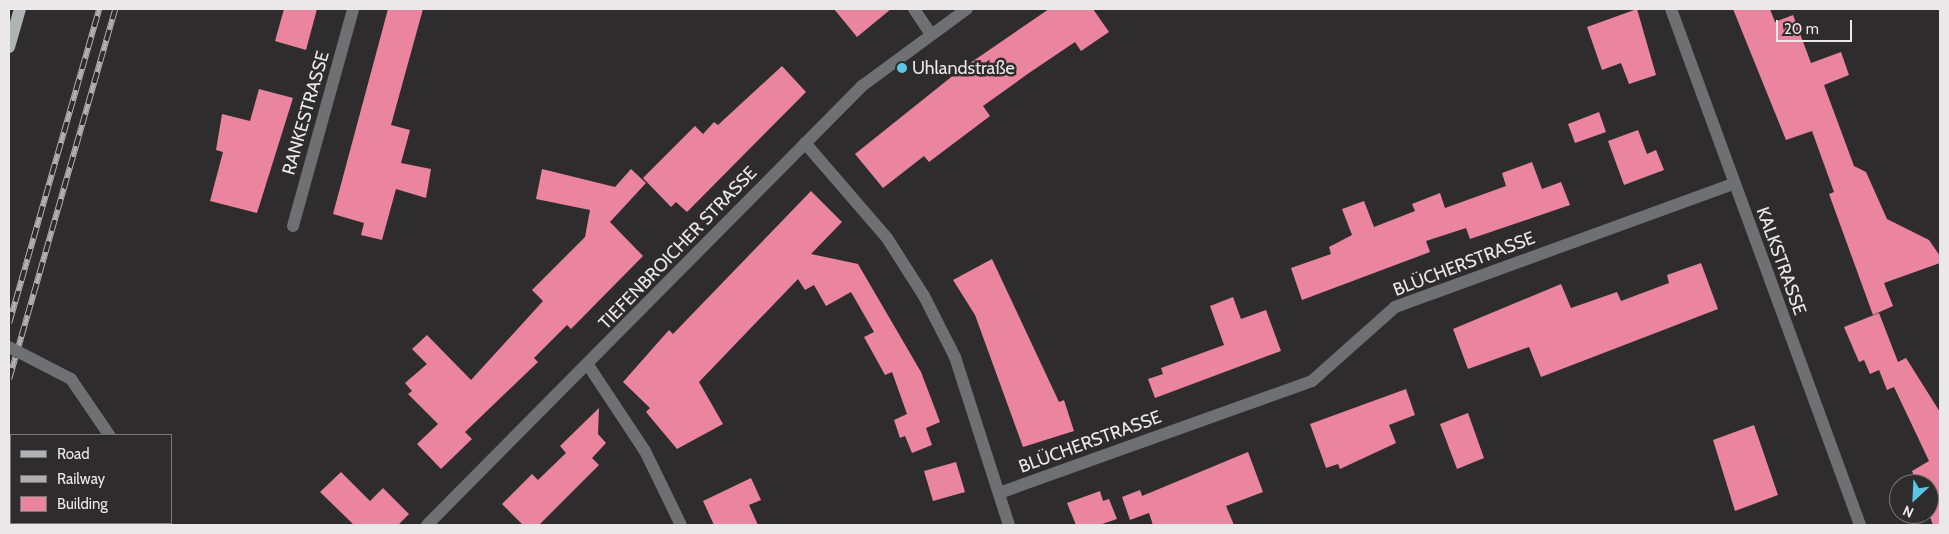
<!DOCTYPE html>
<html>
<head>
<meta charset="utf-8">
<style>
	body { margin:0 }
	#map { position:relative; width:1949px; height:534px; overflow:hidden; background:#2f2c2d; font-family:Cabin,sans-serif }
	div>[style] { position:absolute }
	.building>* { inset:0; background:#eb859f }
	.minor>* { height:12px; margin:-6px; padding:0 6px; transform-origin:6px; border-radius:6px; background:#6f7071 }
	.major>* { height:12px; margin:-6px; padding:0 6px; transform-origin:6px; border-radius:6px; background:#b0b3b4 }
	.rail>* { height:5.5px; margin-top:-2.75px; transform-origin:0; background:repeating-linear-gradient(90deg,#2f2c2d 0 11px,#b0aeae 0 22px); box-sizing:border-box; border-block:1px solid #b0aeae }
	.minor-bridge>* { height:12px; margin:-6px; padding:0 6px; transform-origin:6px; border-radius:6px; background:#6f7071 }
	.dots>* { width:14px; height:14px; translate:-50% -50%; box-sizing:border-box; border:2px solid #2f2c2d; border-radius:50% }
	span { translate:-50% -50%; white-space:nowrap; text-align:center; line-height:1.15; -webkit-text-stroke:5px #2f2c2d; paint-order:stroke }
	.poi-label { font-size:18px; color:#eae8e8 }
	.left { translate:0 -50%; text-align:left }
	.street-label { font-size:18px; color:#eae8e8 }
	.frame { position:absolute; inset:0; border:10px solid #eae8e8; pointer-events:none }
	.legend { position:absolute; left:10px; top:434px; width:162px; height:90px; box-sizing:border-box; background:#2f2c2d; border:1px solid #7a7778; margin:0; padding:6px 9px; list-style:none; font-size:15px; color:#eae8e8 }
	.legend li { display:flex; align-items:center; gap:10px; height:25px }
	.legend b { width:25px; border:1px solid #7a7778 }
	.north { position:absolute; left:1889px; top:474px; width:50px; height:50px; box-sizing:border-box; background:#2f2c2d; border:1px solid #7a7778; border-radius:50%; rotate:205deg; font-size:14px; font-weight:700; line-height:20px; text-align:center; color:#eae8e8 }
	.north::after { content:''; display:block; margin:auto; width:18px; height:22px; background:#5ac8e5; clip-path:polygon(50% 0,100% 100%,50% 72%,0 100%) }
	.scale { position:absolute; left:1776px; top:20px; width:76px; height:22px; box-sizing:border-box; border:2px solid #eae8e8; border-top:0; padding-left:6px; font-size:15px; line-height:18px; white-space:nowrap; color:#eae8e8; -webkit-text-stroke:4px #2f2c2d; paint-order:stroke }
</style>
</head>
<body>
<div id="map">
	<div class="building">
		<i style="clip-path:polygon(284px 9px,317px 9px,306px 50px,275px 41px)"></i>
		<i style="clip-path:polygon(388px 9px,423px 9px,391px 125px,410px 130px,401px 163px,431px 169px,426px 198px,396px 189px,382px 240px,361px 235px,364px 223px,333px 214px)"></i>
		<i style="clip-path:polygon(834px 9px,891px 9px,857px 37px)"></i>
		<i style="clip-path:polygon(1049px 9px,1093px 9px,1109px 32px,1081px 51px,1075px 42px,1029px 73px,983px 106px,990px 116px,929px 162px,924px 156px,883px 188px,855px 154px,960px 70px)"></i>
		<i style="clip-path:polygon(1637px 9px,1656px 75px,1629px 84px,1621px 63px,1602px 70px,1587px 27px)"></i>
		<i style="clip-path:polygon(1733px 9px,1770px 9px,1775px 22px,1793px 15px,1811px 63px,1841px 52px,1849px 75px,1824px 85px,1854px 166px,1866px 172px,1887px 219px,1929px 240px,1940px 256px,1940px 263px,1884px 283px,1893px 306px,1873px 315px,1829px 194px,1834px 192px,1812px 131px,1786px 140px)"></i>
		<i style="clip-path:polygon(782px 66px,806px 92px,687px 212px,676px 202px,671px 207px,643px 178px,695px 126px,703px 134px,714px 122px,718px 125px)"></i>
		<i style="clip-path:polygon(259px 89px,293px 98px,257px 213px,210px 201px,223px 152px,216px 150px,222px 114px,250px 121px)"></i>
		<i style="clip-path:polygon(1599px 112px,1606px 132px,1575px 143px,1568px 124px)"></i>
		<i style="clip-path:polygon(1638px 130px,1647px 154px,1656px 150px,1664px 170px,1624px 185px,1608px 141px)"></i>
		<i style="clip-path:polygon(1532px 162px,1542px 189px,1561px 182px,1570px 205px,1470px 239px,1466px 228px,1426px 241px,1430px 252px,1302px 300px,1291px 268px,1331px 254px,1329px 247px,1352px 235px,1342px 209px,1364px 201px,1374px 227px,1415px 211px,1412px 204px,1440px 193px,1445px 208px,1506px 186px,1502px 173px)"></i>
		<i style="clip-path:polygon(542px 169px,615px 187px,631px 169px,646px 183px,610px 222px,643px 256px,571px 329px,567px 325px,534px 358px,538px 362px,465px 432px,472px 439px,441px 469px,417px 444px,438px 424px,408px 394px,412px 391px,405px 383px,427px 364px,412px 349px,427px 335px,471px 380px,543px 301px,532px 290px,585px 237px,590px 210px,536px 199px)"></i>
		<i style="clip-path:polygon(811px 191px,842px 222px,811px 254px,858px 264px,921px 372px,940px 422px,926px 428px,932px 445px,912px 453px,905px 436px,900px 438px,894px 420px,907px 414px,892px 372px,885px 375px,864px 337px,874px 332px,851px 292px,826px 306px,814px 285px,805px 290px,798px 279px,699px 382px,723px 424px,677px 449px,646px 412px,650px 408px,623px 382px,669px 330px,673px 334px)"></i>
		<i style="clip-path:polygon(992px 259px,1059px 402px,1064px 400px,1074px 431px,1023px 447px,975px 315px,953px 280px)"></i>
		<i style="clip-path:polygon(1701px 263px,1718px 309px,1541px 377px,1529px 347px,1468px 369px,1453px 329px,1561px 284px,1571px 308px,1617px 292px,1621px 301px,1669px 283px,1667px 275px)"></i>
		<i style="clip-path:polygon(1233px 297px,1241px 319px,1266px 310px,1281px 351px,1155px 398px,1148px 379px,1163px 374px,1161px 368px,1224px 345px,1210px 306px)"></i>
		<i style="clip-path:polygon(1879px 313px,1898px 362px,1906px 358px,1940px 412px,1940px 525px,1933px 525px,1929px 514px,1929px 484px,1917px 484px,1912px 471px,1929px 461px,1894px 387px,1887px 390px,1879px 370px,1870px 374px,1864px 360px,1859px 362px,1844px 327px)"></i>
		<i style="clip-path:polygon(1406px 389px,1415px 415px,1389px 425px,1396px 443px,1340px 469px,1338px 464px,1326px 468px,1310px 424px)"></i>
		<i style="clip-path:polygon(599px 408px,598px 434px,606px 443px,592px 458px,599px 465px,539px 525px,523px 525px,502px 504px,532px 474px,538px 480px,566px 453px,560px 446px)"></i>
		<i style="clip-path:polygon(1468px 413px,1484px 458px,1457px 469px,1440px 424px)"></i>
		<i style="clip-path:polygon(1754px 425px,1778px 495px,1735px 511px,1713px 440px)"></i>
		<i style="clip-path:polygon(1248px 452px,1263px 492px,1226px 506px,1234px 525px,1153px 525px,1149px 513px,1130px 520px,1122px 497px,1140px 490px,1148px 512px,1142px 496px)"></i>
		<i style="clip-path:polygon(956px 462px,965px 492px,933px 501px,924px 471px)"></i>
		<i style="clip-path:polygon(341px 472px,370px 501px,383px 488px,409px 514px,398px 525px,354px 525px,320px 492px)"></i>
		<i style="clip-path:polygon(751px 478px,761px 500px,749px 505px,758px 525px,714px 525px,703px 501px)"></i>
		<i style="clip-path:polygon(1100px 491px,1103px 501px,1109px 499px,1117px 519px,1099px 525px,1076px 525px,1067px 503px)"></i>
	</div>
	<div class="minor">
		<i style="left:914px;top:9px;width:29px;rotate:56deg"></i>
		<i style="left:1671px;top:9px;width:550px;rotate:69.88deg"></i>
		<i style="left:805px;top:143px;width:125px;rotate:49.2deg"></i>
		<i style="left:887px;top:238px;width:69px;rotate:57.5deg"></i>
		<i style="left:924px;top:296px;width:68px;rotate:63.1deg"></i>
		<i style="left:955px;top:357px;width:176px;rotate:72.2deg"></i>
		<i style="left:293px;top:226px;width:225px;rotate:-74.5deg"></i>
		<i style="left:588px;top:365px;width:103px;rotate:56.5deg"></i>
		<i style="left:645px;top:451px;width:82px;rotate:64.1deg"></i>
		<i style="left:71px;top:379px;width:68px;rotate:55.8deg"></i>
		<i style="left:1002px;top:492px;width:329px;rotate:-19.7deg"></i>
		<i style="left:1312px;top:381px;width:111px;rotate:-41.7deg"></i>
		<i style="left:1395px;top:307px;width:360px;rotate:-20deg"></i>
		<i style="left:121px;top:525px;width:2px;rotate:-90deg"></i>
		<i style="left:427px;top:525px;width:618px;rotate:-45.26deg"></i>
		<i style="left:862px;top:86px;width:130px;rotate:-36.3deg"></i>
	</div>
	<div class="major">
		<i style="left:9px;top:47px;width:40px;rotate:-74deg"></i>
	</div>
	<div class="rail">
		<i style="left:9px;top:323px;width:327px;rotate:-74deg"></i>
		<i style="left:9px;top:379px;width:385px;rotate:-74deg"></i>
	</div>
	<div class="minor-bridge">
		<i style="left:9px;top:347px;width:70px;rotate:27.3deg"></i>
	</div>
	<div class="dots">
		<i style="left:902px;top:68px;background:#5ac8e5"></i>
	</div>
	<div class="poi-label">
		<span class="left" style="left:912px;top:68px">Uhlandstraße</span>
	</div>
	<div class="street-label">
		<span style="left:306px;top:113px;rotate:-74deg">RANKESTRASSE</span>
		<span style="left:678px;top:248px;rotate:-46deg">TIEFENBROICHER STRASSE</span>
		<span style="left:1781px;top:261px;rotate:70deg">KALKSTRASSE</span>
		<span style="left:1464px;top:264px;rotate:-21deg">BLÜCHERSTRASSE</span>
		<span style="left:1090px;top:442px;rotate:-20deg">BLÜCHERSTRASSE</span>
	</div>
	<div class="frame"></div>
	<ul class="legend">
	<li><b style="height:6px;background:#b0b3b4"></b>Road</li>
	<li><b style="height:6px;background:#b0aeae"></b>Railway</li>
	<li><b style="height:14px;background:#eb859f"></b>Building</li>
	</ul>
	<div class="north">N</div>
	<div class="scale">20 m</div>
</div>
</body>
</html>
